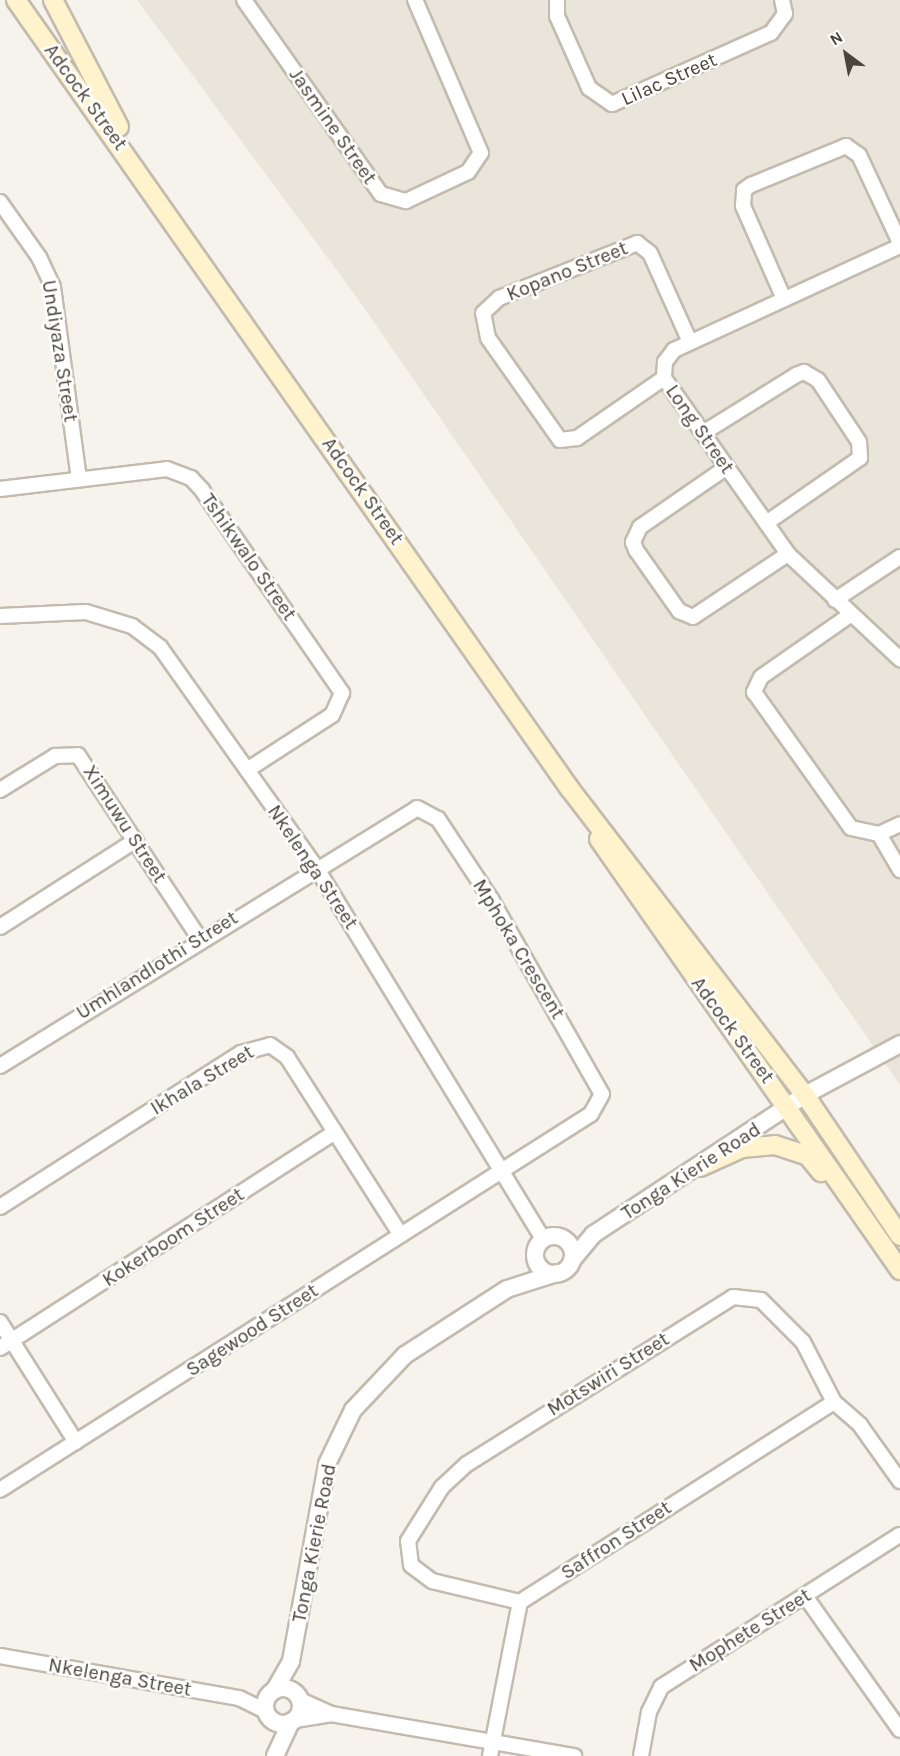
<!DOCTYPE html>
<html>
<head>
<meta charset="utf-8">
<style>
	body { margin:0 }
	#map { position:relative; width:900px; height:1756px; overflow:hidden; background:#f6f3ec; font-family:Karla,sans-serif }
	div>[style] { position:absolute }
	.residential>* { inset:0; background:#eae5da }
	.roads { filter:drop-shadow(2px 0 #c2bbae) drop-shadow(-2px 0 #c2bbae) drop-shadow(0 2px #c2bbae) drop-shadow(0 -2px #c2bbae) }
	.minor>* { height:14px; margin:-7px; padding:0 7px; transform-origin:7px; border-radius:7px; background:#fff }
	.tertiary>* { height:16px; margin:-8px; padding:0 8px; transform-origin:8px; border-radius:8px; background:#fff }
	.tertiary>.ring { margin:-8px; padding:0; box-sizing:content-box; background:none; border:16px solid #fff; border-radius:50% }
	.secondary>* { height:18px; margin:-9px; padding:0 9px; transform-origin:9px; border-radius:9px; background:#fff3cd }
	span { translate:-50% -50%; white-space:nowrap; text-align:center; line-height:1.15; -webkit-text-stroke:5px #fff; paint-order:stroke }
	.street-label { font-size:20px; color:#4b4439 }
	.north { position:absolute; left:816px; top:24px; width:60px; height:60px; -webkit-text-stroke:4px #fff; paint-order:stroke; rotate:328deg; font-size:16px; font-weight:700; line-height:24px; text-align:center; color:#4b4439 }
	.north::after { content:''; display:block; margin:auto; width:21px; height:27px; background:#4b4439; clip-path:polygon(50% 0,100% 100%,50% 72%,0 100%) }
</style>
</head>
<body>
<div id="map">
	<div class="residential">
		<i style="clip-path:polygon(137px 0,900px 0,900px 1085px,358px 299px)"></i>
	</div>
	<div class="roads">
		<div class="minor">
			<i style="left:244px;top:0;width:237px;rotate:54.8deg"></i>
			<i style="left:381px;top:194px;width:26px;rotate:16deg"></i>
			<i style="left:406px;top:201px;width:68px;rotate:-25.1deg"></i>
			<i style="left:468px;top:172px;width:23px;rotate:-56deg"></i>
			<i style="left:481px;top:153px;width:167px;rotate:-113.3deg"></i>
			<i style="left:557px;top:0;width:16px;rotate:90deg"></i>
			<i style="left:557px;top:16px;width:79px;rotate:66deg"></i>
			<i style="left:589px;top:88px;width:28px;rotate:35deg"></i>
			<i style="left:612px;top:104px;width:174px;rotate:-24.1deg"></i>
			<i style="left:771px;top:33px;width:24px;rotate:-54deg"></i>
			<i style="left:785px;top:14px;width:14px;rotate:-102deg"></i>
			<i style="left:0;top:202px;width:67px;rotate:54.7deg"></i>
			<i style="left:39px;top:257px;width:33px;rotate:65deg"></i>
			<i style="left:53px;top:287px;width:194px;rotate:82.3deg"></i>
			<i style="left:900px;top:246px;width:249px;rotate:155.3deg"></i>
			<i style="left:674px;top:350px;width:15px;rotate:127deg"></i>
			<i style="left:665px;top:362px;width:16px;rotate:94deg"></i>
			<i style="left:664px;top:378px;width:215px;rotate:54.8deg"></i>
			<i style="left:788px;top:554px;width:154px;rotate:43.2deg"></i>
			<i style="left:784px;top:299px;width:102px;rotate:-113.8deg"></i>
			<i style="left:743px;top:206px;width:16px;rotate:-86deg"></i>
			<i style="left:744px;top:190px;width:9px;rotate:-36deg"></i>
			<i style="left:751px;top:185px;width:103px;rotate:-22.3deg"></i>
			<i style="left:846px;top:146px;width:16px;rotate:35deg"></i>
			<i style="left:859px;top:155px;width:97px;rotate:65deg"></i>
			<i style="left:664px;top:378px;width:106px;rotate:145.4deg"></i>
			<i style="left:577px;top:438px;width:17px;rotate:173deg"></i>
			<i style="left:560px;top:440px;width:125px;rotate:-125.2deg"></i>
			<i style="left:488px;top:338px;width:25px;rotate:-101deg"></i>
			<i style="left:483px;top:313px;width:22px;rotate:-43deg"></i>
			<i style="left:499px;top:298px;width:149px;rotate:-21.7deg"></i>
			<i style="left:637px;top:243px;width:16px;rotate:38deg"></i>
			<i style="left:650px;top:253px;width:98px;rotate:65.8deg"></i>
			<i style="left:703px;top:433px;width:110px;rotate:-31.9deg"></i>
			<i style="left:796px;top:375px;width:9px;rotate:-21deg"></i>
			<i style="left:804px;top:372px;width:16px;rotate:30deg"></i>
			<i style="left:818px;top:380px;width:74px;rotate:56.5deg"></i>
			<i style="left:859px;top:442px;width:16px;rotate:86deg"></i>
			<i style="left:860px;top:458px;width:114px;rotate:145.3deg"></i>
			<i style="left:727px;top:467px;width:106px;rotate:145.4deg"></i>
			<i style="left:640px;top:527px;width:17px;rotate:115deg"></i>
			<i style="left:633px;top:542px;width:9px;rotate:69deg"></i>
			<i style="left:636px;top:550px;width:75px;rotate:54.8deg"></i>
			<i style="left:679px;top:611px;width:15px;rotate:23deg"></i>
			<i style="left:693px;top:617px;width:114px;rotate:-33.6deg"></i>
			<i style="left:0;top:489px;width:168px;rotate:-6.8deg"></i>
			<i style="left:167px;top:469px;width:26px;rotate:21deg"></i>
			<i style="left:191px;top:478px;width:16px;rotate:47deg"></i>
			<i style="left:202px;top:490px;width:247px;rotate:55.4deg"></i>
			<i style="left:342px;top:693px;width:24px;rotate:114deg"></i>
			<i style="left:332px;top:715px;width:101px;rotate:147.1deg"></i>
			<i style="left:835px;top:600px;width:78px;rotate:-33.5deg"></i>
			<i style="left:850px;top:615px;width:108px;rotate:145.1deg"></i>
			<i style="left:761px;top:677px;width:17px;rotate:115deg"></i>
			<i style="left:754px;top:692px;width:167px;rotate:54.5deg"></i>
			<i style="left:851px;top:828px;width:29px;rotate:12deg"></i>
			<i style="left:879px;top:834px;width:23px;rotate:-25deg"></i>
			<i style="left:0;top:616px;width:86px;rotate:-2.7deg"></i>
			<i style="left:86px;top:612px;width:48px;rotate:16.9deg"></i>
			<i style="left:132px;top:626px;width:35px;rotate:37deg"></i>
			<i style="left:160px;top:647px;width:270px;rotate:54.7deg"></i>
			<i style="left:316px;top:867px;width:436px;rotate:58.6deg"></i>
			<i style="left:0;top:790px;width:65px;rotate:-31.7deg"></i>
			<i style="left:55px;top:756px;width:23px;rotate:-2deg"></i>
			<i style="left:78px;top:755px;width:219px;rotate:56.5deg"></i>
			<i style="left:879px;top:834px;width:42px;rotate:59.7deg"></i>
			<i style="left:0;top:927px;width:161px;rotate:-32.6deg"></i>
			<i style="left:0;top:1066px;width:490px;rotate:-31.7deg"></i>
			<i style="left:417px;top:808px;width:24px;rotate:28deg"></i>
			<i style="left:438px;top:819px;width:96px;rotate:56.5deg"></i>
			<i style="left:491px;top:899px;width:224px;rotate:60.4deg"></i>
			<i style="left:602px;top:1094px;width:23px;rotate:119deg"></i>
			<i style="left:591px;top:1114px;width:700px;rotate:147.54deg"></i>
			<i style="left:0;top:1207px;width:286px;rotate:-32.6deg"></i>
			<i style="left:241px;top:1053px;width:30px;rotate:-15deg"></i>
			<i style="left:270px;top:1045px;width:21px;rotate:35deg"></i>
			<i style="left:287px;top:1057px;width:211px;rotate:57.4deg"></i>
			<i style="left:0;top:1322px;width:142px;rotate:57.7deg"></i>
			<i style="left:0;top:1348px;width:397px;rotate:-32.8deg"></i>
			<i style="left:805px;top:1596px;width:164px;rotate:54.7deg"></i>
			<i style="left:520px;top:1602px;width:90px;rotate:-166.6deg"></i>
			<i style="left:432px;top:1581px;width:26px;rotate:-143deg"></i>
			<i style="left:411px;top:1565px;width:24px;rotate:-97deg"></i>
			<i style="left:408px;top:1541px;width:64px;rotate:-57.8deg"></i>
			<i style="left:442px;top:1487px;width:34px;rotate:-43deg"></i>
			<i style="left:467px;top:1464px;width:314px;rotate:-32.1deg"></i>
			<i style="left:733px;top:1297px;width:28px;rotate:6deg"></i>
			<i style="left:761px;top:1300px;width:59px;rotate:45deg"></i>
			<i style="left:803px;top:1342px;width:68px;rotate:62.7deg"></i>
			<i style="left:834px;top:1402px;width:35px;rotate:41deg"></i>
			<i style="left:860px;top:1425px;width:69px;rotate:54.5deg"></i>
			<i style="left:0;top:1656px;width:243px;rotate:10deg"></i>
			<i style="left:239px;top:1698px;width:30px;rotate:26deg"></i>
			<i style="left:300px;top:1700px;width:34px;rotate:24deg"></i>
			<i style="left:331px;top:1714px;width:247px;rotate:9.8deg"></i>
			<i style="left:295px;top:1720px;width:36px;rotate:-9deg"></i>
			<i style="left:490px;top:1756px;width:157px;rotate:-79deg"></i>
			<i style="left:520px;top:1602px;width:372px;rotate:-32.5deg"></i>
			<i style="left:641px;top:1756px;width:45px;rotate:-79.7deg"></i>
			<i style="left:649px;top:1712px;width:28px;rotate:-64deg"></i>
			<i style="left:661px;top:1687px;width:283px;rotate:-32.5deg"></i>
		</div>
		<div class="tertiary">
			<i class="ring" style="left:535px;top:1236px;width:22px;height:22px"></i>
			<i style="left:572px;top:1260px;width:34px;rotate:-50deg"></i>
			<i style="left:594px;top:1234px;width:253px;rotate:-33.4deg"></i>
			<i style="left:805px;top:1095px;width:108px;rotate:-28.2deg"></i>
			<i class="ring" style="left:265px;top:1688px;width:20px;height:20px"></i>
			<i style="left:274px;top:1691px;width:34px;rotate:-60deg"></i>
			<i style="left:291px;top:1661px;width:200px;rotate:-79.6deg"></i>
			<i style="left:327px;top:1464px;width:60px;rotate:-64.3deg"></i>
			<i style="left:353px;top:1410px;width:76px;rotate:-46.6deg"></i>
			<i style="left:405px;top:1355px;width:121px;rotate:-32.9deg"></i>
			<i style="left:507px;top:1289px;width:52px;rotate:-17.7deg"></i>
			<i style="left:275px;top:1756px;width:38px;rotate:-65deg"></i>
		</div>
		<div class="secondary">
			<i style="left:16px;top:0;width:964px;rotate:54.93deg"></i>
			<i style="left:570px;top:789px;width:386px;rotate:52.5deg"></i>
			<i style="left:805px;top:1095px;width:170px;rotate:56deg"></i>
			<i style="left:53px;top:0;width:143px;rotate:62.5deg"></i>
			<i style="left:599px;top:839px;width:526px;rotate:55.07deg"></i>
			<i style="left:700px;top:1167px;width:46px;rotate:-24.3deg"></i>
			<i style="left:742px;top:1148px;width:33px;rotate:-5deg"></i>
			<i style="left:775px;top:1145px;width:35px;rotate:18deg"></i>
			<i style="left:808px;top:1156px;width:21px;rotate:51deg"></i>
		</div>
	</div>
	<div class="street-label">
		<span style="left:669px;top:79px;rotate:-24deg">Lilac Street</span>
		<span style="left:86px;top:97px;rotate:54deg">Adcock Street</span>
		<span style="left:333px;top:126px;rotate:55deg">Jasmine Street</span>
		<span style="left:567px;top:271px;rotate:-22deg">Kopano Street</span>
		<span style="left:60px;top:351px;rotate:81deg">Undiyaza Street</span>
		<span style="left:700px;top:429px;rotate:55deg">Long Street</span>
		<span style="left:363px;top:491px;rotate:55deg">Adcock Street</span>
		<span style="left:249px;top:557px;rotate:55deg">Tshikwalo Street</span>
		<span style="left:125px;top:824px;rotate:57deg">Ximuwu Street</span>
		<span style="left:313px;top:867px;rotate:56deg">Nkelenga Street</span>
		<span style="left:519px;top:949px;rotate:59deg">Mphoka Crescent</span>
		<span style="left:157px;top:965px;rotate:-32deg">Umhlandlothi Street</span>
		<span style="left:733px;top:1030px;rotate:54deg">Adcock Street</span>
		<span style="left:202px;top:1080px;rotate:-31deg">Ikhala Street</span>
		<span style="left:691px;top:1171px;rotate:-33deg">Tonga Kierie Road</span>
		<span style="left:173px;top:1237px;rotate:-33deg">Kokerboom Street</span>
		<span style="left:252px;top:1330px;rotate:-33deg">Sagewood Street</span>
		<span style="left:608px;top:1374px;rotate:-32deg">Motswiri Street</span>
		<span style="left:616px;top:1540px;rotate:-33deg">Saffron Street</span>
		<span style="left:314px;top:1543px;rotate:-79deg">Tonga Kierie Road</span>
		<span style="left:750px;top:1630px;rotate:-32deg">Mophete Street</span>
		<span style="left:120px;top:1677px;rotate:10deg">Nkelenga Street</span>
	</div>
	<div class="north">N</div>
</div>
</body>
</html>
